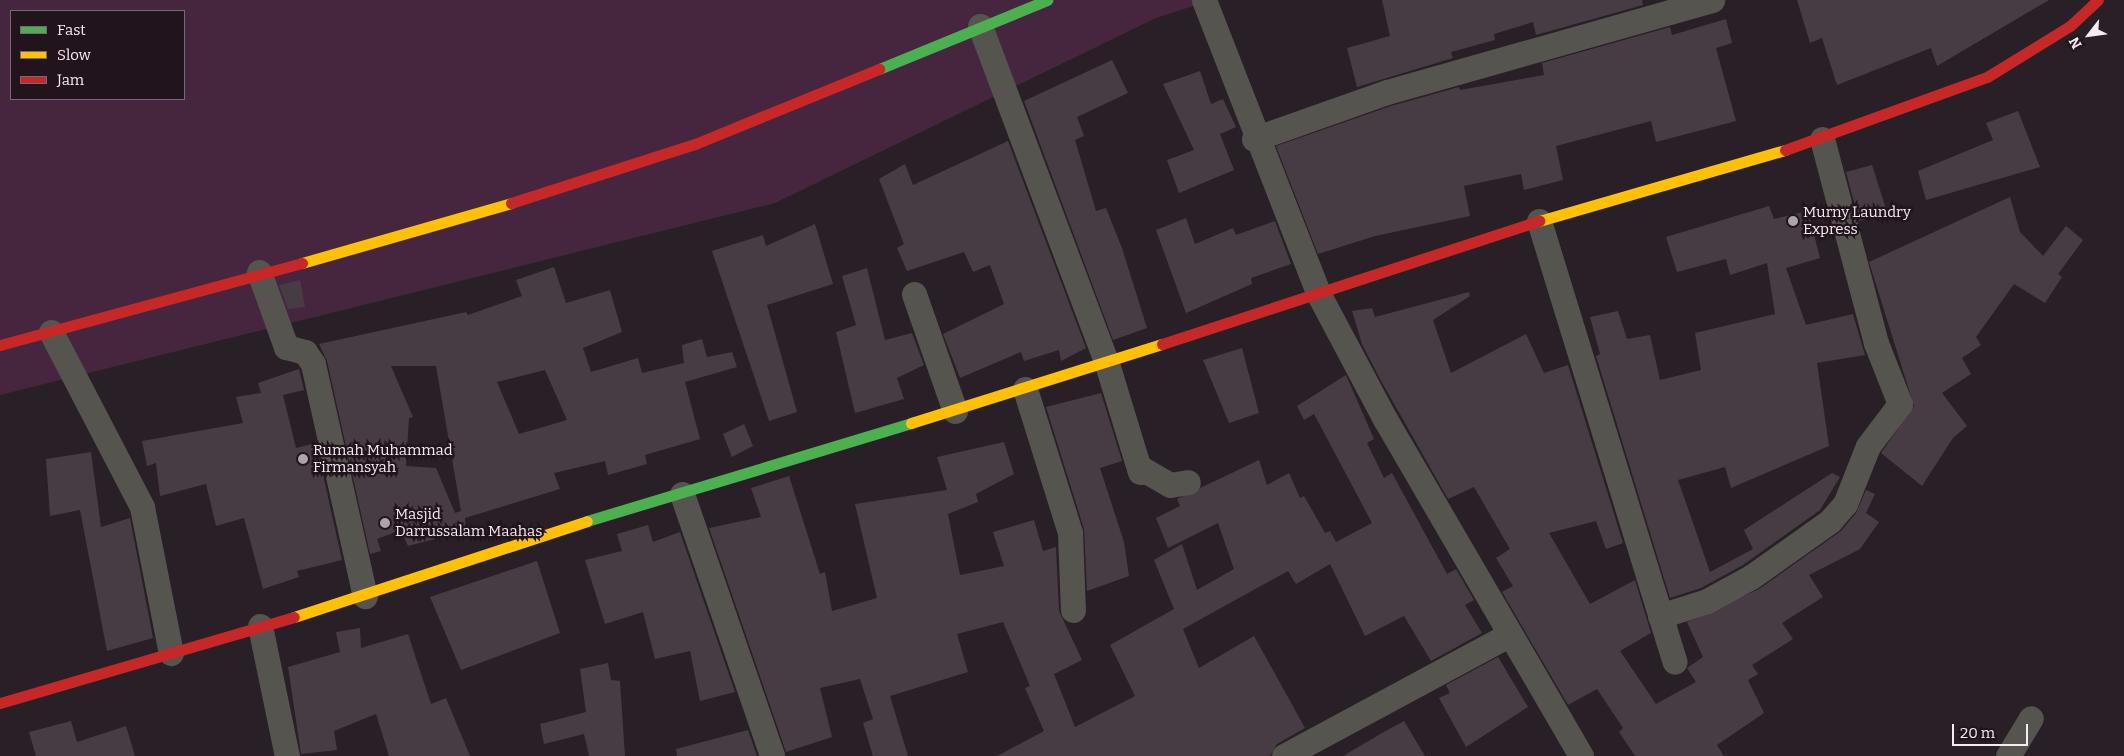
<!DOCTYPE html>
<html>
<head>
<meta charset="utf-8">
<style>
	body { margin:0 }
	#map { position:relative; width:2124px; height:756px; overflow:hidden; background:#282026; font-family:Bitter,serif }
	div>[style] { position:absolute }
	.water>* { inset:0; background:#46253e }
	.building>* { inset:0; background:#473c44 }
	.street>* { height:25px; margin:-12.5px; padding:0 12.5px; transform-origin:12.5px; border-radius:12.5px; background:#55544f }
	.fast>* { height:11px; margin:-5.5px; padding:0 5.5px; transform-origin:5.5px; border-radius:5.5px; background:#4caf50 }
	.slow>* { height:11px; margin:-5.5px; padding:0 5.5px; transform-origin:5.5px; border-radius:5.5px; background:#ffc107 }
	.jam>* { height:11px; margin:-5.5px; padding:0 5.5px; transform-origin:5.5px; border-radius:5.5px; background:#c62828 }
	.dots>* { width:14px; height:14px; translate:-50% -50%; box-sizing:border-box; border:2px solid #21141d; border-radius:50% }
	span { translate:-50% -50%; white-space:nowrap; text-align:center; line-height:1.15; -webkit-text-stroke:4.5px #21141d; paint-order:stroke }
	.poi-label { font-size:15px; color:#f5ebf2 }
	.left { translate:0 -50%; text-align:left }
	.legend { position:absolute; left:10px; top:10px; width:175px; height:90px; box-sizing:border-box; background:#21141d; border:1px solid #766a72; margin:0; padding:6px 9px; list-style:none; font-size:15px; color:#f5ebf2 }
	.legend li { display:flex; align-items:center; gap:10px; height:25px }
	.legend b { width:25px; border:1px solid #766a72 }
	.north { position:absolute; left:2064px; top:10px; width:50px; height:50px; -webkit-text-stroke:4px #21141d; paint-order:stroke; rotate:240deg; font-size:14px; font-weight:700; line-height:20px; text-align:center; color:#f5ebf2 }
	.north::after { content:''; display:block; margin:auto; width:18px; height:22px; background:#f5ebf2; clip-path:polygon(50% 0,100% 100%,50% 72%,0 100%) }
	.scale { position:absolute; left:1952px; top:724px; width:76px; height:22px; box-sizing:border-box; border:2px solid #f5ebf2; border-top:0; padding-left:6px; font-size:15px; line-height:18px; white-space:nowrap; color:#f5ebf2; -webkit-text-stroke:4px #21141d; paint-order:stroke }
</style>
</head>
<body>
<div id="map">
	<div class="water">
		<i style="clip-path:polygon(evenodd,0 0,1212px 0,1156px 18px,775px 203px,0 395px,0 0,11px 11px,184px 11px,184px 99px,11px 99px,11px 11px)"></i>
	</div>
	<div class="building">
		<i style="clip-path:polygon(1382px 0,1642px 0,1643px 5px,1536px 35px,1533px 22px,1494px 34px,1495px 40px,1451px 52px,1453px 58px,1357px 87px,1347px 48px,1390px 36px)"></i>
		<i style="clip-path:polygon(1797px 0,2049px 0,1937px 66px,1931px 48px,1837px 85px,1822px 38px,1810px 43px)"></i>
		<i style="clip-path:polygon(1726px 19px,1732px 43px,1716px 48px,1736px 121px,1656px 142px,1651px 121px,1556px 146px,1563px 180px,1524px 190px,1521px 174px,1464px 186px,1470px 216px,1375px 236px,1318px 254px,1276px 146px,1391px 106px,1459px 87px,1460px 90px,1544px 75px,1542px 63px,1670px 27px,1672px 35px)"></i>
		<i style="clip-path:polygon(1112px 60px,1128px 93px,1077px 117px,1084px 136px,1075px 140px,1096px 211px,1106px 208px,1122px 248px,1147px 328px,1113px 340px,1024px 101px)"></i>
		<i style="clip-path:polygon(1200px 71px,1211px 104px,1223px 99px,1236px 127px,1220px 134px,1234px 170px,1179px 193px,1167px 160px,1194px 150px,1163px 84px)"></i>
		<i style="clip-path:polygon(2018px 111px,2040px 167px,1926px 200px,1918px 171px,1993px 140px,1986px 123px)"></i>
		<i style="clip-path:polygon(1008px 141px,1086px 348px,1061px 361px,1059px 350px,1024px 361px,1021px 352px,960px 378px,943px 334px,1004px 304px,990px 265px,973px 272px,964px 252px,907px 271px,897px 248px,904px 244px,879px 179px,905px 164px,913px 185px)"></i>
		<i style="clip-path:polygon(1872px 165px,1887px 212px,1859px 221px,1846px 172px)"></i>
		<i style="clip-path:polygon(2010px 197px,2020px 232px,2043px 256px,2066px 226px,2083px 240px,2058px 274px,2062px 277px,2045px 303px,2014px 284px,1976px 337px,1981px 345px,1962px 358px,1971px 374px,1942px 393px,1967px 426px,1953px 438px,1922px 486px,1881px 453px,1914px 406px,1869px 262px)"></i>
		<i style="clip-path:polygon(1769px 206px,1774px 219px,1808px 211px,1820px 258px,1786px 268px,1806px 325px,1853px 314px,1865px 355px,1817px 363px,1829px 446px,1731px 488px,1725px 467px,1678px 480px,1710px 572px,1753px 549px,1744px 530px,1832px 473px,1840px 477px,1820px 510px,1743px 565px,1701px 588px,1670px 598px,1596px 356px,1600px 354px,1590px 317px,1618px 311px,1627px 339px,1650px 335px,1660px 380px,1701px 370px,1695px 333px,1775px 314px,1767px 263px,1730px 275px,1726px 259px,1677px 272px,1666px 237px)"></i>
		<i style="clip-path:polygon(1186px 218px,1195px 244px,1233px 228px,1236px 235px,1275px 221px,1291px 264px,1251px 278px,1252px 284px,1186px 313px,1156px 230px)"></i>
		<i style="clip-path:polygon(815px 224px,833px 284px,767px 305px,797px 412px,769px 421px,712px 251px,763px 235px,766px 246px)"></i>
		<i style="clip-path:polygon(evenodd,554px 267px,566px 303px,610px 290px,622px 332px,583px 348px,591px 372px,638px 358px,642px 373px,684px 363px,682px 345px,702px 339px,707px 357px,732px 352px,737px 367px,685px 382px,700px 439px,645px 455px,647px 464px,608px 475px,605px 461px,554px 473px,560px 489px,465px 518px,466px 531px,408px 546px,401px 530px,377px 539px,381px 551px,370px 554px,327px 361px,319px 344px,466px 312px,468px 315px,522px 296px,516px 280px,554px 267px,391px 366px,436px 366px,461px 511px,455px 513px,436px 468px,406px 466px,409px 418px,413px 417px,391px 366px,554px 267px,545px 370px,567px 420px,519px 434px,497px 382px,545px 370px)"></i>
		<i style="clip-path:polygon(867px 268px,885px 340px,912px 333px,924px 365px,897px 378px,904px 399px,855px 413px,836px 332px,856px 325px,842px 276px)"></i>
		<i style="clip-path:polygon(300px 280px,305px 307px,288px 309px,279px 285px)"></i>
		<i style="clip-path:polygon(1469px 292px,1470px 296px,1433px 320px,1451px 373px,1526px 334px,1544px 373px,1568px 365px,1623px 543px,1606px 549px,1596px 521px,1549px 533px,1590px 604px,1635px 580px,1651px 633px,1620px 651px,1656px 704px,1696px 682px,1687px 668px,1703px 657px,1687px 622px,1759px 589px,1841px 531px,1856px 513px,1866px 490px,1875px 494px,1866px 513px,1879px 522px,1860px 549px,1809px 575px,1823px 597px,1782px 623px,1793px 639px,1752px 665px,1758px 674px,1748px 680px,1764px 713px,1717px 745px,1724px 756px,1635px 756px,1619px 732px,1623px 728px,1597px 689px,1568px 705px,1502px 592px,1513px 586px,1496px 558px,1510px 549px,1474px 487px,1448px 499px,1380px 379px,1362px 344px,1352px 311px,1372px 308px,1375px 317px)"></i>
		<i style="clip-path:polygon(1242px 348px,1259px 413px,1229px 423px,1203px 360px)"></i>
		<i style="clip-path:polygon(299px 369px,304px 390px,283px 395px,296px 448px,316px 443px,342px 560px,297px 571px,299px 577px,263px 589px,244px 518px,216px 526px,206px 484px,160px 496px,156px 463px,147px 466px,142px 441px,243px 423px,236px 397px,261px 393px,258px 383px)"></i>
		<i style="clip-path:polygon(1346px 375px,1374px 439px,1367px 443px,1384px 478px,1392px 473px,1447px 574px,1456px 569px,1474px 600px,1465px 605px,1482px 633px,1431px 661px,1404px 616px,1365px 636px,1330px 564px,1296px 584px,1288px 571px,1183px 629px,1199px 668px,1254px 636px,1305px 728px,1277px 744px,1270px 756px,997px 756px,1044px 731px,1025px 688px,1030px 686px,1003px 622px,957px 634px,968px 672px,890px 696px,908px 756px,873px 756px,863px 723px,873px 719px,860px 679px,820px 688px,832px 737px,786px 752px,709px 528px,761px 517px,751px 488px,789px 476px,820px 574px,825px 572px,832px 611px,877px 598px,855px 504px,947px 490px,937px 457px,1004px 442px,1014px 474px,976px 494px,978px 502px,948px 514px,960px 575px,1004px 566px,993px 532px,1034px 520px,1043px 551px,1056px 547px,1059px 611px,1082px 660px,1054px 674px,1075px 727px,1135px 696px,1110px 645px,1174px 609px,1154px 560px,1182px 544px,1197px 590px,1234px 569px,1218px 523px,1168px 548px,1156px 518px,1180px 506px,1177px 499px,1259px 460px,1267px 485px,1289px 473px,1300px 498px,1304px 496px,1325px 533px,1330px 531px,1336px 542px,1372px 523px,1314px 414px,1304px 420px,1297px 406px)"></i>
		<i style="clip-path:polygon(1101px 393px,1122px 461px,1100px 468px,1124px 542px,1129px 576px,1087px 591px,1084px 529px,1046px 407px)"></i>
		<i style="clip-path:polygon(744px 424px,753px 446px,732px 457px,723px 434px)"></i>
		<i style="clip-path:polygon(91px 452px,101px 527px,130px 518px,153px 638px,107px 651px,80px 510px,50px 516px,46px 459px)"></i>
		<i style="clip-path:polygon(648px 525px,653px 542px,680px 532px,735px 692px,700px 701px,690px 651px,655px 659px,643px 612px,605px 624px,585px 560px,622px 551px,617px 534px)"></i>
		<i style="clip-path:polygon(537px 561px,560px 633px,461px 670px,430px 597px)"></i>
		<i style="clip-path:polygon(360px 628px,361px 648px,408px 634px,431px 704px,446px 698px,470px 756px,389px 756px,376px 714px,334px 731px,337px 750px,301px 754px,288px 667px,340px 652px,336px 632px)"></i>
		<i style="clip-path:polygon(1498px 657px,1528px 707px,1466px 747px,1439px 698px,1450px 693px,1446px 685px)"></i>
		<i style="clip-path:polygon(608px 663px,611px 680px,620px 681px,625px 756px,589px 756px,584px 734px,544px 744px,540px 724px,586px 712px,580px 669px)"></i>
		<i style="clip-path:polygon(71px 721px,77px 742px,126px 726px,135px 756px,36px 756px,29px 732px)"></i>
		<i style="clip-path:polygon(1404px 721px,1425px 756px,1343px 756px,1382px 733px)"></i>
		<i style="clip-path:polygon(748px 730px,757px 756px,677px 756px,676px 749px)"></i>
	</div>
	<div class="street">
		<i style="left:1204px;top:0;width:314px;rotate:68.7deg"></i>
		<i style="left:1318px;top:293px;width:143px;rotate:62deg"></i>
		<i style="left:1385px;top:419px;width:390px;rotate:59.8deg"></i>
		<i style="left:980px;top:26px;width:361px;rotate:69.4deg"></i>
		<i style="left:1107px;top:364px;width:113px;rotate:73deg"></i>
		<i style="left:1254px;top:139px;width:141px;rotate:-19.5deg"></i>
		<i style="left:1387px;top:92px;width:338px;rotate:-15.8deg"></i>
		<i style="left:1539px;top:221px;width:461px;rotate:72.9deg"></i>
		<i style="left:259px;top:272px;width:80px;rotate:70.2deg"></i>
		<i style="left:286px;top:347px;width:20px;rotate:15deg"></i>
		<i style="left:305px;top:352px;width:14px;rotate:56deg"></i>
		<i style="left:313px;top:364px;width:238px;rotate:77.4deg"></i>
		<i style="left:914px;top:294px;width:124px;rotate:70.7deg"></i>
		<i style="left:51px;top:332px;width:197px;rotate:62.5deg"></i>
		<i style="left:142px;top:507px;width:149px;rotate:78.8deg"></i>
		<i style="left:1025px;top:389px;width:151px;rotate:72.6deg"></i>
		<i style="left:1070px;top:533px;width:77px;rotate:87.8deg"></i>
		<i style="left:1139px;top:467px;width:36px;rotate:30deg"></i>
		<i style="left:1170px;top:485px;width:18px;rotate:-9deg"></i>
		<i style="left:682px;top:494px;width:277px;rotate:71deg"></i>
		<i style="left:1660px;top:616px;width:49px;rotate:-17.7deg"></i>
		<i style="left:1707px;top:601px;width:50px;rotate:-28.6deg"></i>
		<i style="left:1751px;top:577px;width:97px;rotate:-35.3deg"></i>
		<i style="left:1830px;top:521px;width:23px;rotate:-49deg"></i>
		<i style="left:1845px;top:504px;width:62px;rotate:-68.4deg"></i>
		<i style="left:1868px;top:446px;width:53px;rotate:-52.7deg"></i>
		<i style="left:1900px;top:404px;width:66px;rotate:-111.5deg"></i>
		<i style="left:1876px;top:343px;width:211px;rotate:-104.8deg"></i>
		<i style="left:260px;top:626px;width:133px;rotate:78.3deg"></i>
		<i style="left:1284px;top:756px;width:255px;rotate:-28.3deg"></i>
		<i style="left:2008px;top:756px;width:44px;rotate:-58.8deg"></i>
	</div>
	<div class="fast">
		<i style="left:879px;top:69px;width:182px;rotate:-22.3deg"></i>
		<i style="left:587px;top:521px;width:338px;rotate:-16.8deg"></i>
	</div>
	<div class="slow">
		<i style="left:1539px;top:221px;width:256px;rotate:-16.1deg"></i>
		<i style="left:302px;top:263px;width:217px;rotate:-16deg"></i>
		<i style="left:911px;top:423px;width:263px;rotate:-17.5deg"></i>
		<i style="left:294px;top:617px;width:308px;rotate:-18.1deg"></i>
	</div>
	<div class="jam">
		<i style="left:1785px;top:150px;width:215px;rotate:-19.9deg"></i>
		<i style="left:1987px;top:77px;width:97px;rotate:-31.6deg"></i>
		<i style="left:2070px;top:26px;width:38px;rotate:-43deg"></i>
		<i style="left:511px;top:203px;width:193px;rotate:-17.8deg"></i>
		<i style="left:695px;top:144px;width:199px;rotate:-22.2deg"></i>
		<i style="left:1162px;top:344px;width:397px;rotate:-18.1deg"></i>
		<i style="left:0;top:345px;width:313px;rotate:-15.2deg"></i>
		<i style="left:0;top:703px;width:306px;rotate:-16.3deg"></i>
	</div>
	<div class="dots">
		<i style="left:1793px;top:221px;background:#ada4ab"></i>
		<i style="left:303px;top:459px;background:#ada4ab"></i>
		<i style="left:385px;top:523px;background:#ada4ab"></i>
	</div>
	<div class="poi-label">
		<span class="left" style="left:1803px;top:221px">Murny Laundry<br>Express</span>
		<span class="left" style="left:313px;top:459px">Rumah Muhammad<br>Firmansyah</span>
		<span class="left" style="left:395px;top:523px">Masjid<br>Darrussalam Maahas</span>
	</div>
	<ul class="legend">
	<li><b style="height:6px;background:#4caf50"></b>Fast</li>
	<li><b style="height:6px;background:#ffc107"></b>Slow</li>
	<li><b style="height:6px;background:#c62828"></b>Jam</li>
	</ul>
	<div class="north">N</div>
	<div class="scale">20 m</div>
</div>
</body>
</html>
